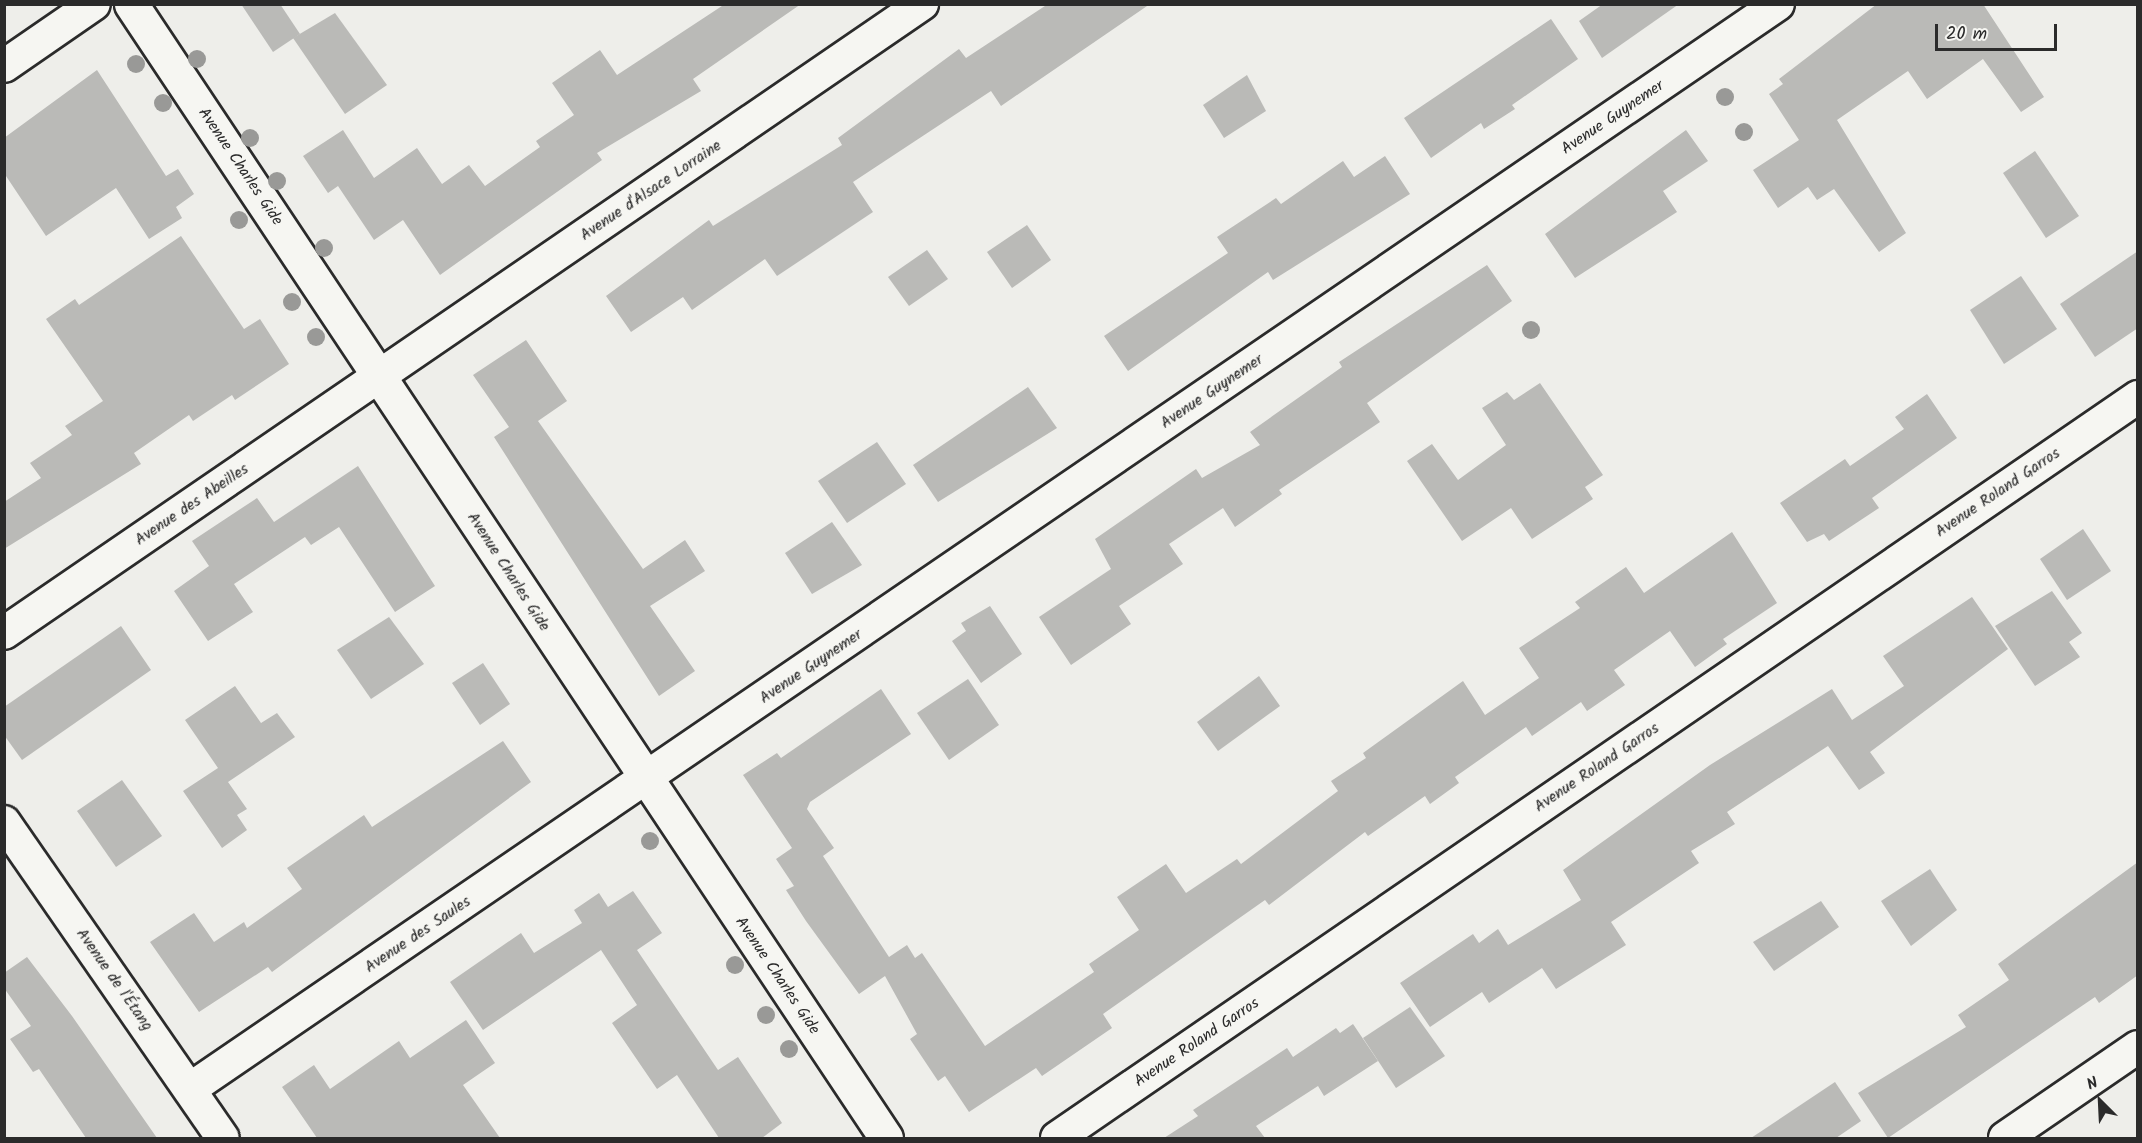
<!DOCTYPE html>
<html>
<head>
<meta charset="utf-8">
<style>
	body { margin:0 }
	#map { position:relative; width:2142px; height:1143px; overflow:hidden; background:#eeeeea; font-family:Kalam,sans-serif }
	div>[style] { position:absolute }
	.building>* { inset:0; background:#babab7 }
	.roads { filter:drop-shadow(2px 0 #2b2b2b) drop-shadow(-2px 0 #2b2b2b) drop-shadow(0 2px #2b2b2b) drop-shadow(0 -2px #2b2b2b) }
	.street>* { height:32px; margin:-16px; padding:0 16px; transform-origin:16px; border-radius:16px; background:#f6f6f2 }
	.secondary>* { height:33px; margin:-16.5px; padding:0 16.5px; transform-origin:16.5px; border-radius:16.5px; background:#f6f6f2 }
	.trees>* { width:18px; height:18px; margin:-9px; border-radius:50%; background:#999997 }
	span { translate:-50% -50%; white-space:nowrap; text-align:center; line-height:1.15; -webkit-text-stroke:4.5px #f6f6f2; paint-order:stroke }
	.street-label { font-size:16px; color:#2b2b2b }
	.frame { position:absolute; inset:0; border:6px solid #2b2b2b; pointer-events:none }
	.north { position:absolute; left:2070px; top:1071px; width:60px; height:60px; -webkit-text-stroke:4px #f6f6f2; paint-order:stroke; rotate:336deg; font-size:16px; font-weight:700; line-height:24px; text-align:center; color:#2b2b2b }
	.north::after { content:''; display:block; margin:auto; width:21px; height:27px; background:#2b2b2b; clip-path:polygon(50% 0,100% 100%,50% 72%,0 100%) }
	.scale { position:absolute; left:1935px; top:24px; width:122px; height:27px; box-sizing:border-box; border:3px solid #2b2b2b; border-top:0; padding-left:8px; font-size:18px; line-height:21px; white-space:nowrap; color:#2b2b2b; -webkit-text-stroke:4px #f6f6f2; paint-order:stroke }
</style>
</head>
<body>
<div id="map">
	<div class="building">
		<i style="clip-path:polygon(241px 4px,280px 4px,300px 34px,273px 52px)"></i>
		<i style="clip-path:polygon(725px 4px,801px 4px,693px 79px,701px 91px,597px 153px,602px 160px,440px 275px,403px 220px,374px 240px,338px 186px,328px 193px,303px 156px,343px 130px,374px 178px,417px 148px,442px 184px,469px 165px,485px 186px,540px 147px,536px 141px,574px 115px,552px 83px,600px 50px,617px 75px)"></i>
		<i style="clip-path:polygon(1048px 4px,1150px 4px,1001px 106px,991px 91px,853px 182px,873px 212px,777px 276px,765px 259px,692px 310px,683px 297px,631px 332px,606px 296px,709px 220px,713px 226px,842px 145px,838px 138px,959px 49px,966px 58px)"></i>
		<i style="clip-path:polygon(1603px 4px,1679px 4px,1602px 58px,1579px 21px)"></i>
		<i style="clip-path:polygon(1877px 4px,1983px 4px,2044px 97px,2021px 112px,1983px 59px,1927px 99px,1908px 71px,1837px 120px,1906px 233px,1879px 252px,1834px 189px,1817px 200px,1808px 187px,1778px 208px,1753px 170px,1799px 140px,1769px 94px,1783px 84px,1779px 79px)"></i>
		<i style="clip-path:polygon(335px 13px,387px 85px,345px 114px,293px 38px)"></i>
		<i style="clip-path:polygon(1551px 19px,1578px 59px,1512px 105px,1515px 109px,1484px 129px,1481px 123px,1431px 158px,1404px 118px)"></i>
		<i style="clip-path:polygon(97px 70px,166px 176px,178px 169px,194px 194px,176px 207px,182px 218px,149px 239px,116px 188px,46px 236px,4px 173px,4px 138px)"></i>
		<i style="clip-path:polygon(1247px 75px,1266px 111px,1224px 138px,1203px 105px)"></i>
		<i style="clip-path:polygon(1686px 130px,1708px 161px,1663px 191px,1677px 212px,1575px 278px,1545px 234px)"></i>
		<i style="clip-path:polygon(2035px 151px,2079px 216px,2046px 238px,2003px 173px)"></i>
		<i style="clip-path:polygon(1385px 156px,1410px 194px,1273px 280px,1268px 272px,1128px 371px,1104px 336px,1228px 253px,1217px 237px,1276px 198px,1281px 204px,1343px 161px,1354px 177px)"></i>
		<i style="clip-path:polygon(1027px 225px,1051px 260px,1012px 288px,987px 252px)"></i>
		<i style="clip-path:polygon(181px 236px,244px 329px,260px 319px,289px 364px,235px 400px,232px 395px,193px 421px,189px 415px,134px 453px,141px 464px,4px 549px,4px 502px,41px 478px,30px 463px,72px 435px,65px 426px,103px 401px,46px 319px,75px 299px,79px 305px)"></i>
		<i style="clip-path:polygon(927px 250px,948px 279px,909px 306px,888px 277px)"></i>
		<i style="clip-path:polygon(2138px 251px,2138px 328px,2095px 357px,2060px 304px)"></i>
		<i style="clip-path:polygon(1487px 265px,1512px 301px,1367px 403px,1380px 422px,1279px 490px,1282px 494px,1235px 527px,1223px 508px,1169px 544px,1183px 564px,1119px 606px,1131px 624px,1071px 665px,1039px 617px,1111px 569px,1095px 539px,1196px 469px,1202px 478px,1260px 445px,1250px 432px,1342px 367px,1339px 362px)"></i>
		<i style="clip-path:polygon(2021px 276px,2057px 329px,2004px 364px,1970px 310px)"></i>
		<i style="clip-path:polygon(526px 340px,567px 401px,538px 421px,643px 569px,685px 540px,705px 571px,650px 606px,695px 671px,659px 696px,494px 437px,509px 427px,473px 375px)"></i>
		<i style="clip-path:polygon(1540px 383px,1603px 475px,1585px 487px,1593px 499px,1532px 539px,1511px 508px,1462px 541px,1407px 461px,1432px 444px,1458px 480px,1506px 445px,1482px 408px,1507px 392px,1514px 400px)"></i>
		<i style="clip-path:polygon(1028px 387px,1057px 428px,938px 502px,913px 465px)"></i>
		<i style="clip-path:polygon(1927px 394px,1957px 438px,1872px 498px,1879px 508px,1829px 541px,1824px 534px,1807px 542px,1780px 503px,1845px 459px,1850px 466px,1904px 429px,1895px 417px)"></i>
		<i style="clip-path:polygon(877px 442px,906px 484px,847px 523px,818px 481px)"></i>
		<i style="clip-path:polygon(358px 466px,435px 586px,395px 612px,339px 527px,311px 545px,305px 537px,234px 584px,253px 612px,208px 641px,174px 591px,209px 566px,192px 541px,257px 498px,274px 522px)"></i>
		<i style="clip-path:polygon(832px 522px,862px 565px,812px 594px,785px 553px)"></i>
		<i style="clip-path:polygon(2083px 529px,2111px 571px,2067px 600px,2040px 559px)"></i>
		<i style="clip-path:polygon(1732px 532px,1777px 603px,1723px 639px,1727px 644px,1695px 667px,1670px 631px,1614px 670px,1625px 685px,1587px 711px,1581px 702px,1532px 736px,1526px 727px,1455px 777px,1459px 783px,1430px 804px,1425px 796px,1368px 836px,1365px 832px,1269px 905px,1265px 900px,1103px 1014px,1112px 1028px,1042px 1076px,1036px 1068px,969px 1112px,945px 1076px,938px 1081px,910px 1039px,917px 1034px,885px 976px,859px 994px,806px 921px,786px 890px,794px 886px,776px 859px,792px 848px,743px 775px,777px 753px,781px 758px,881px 689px,911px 734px,810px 802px,807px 809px,834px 848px,823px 856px,889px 957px,907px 945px,915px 958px,922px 953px,985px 1046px,1094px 972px,1089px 964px,1139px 930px,1117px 897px,1166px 864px,1186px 893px,1237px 859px,1241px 864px,1338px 791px,1331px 781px,1366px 758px,1363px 753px,1463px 681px,1485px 715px,1539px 678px,1519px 648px,1580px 608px,1575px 602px,1626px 567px,1644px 593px)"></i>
		<i style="clip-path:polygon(2052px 591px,2082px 633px,2069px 642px,2080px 657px,2035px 686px,1995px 626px)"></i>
		<i style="clip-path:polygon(1972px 597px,2008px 649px,1870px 752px,1885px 773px,1859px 790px,1828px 746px,1727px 812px,1735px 824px,1691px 851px,1699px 863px,1611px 922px,1626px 945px,1556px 989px,1542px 968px,1489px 1003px,1482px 992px,1430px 1027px,1400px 983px,1473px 934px,1479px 943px,1498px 929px,1508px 945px,1581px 900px,1563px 870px,1710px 765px,1832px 689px,1852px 720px,1904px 686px,1883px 656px)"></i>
		<i style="clip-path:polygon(990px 606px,1022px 654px,981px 683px,952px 641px,966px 631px,961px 623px)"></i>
		<i style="clip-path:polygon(389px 617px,424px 664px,371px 699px,337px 650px)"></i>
		<i style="clip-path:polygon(121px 626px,151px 670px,22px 760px,4px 735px,4px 707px)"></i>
		<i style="clip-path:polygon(483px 663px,510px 704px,480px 725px,452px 683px)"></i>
		<i style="clip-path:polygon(1259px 676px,1280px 706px,1218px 751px,1197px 722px)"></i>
		<i style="clip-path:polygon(968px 679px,999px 725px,949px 760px,917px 713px)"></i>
		<i style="clip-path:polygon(235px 686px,261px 723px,277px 713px,295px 737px,228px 782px,247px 809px,237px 815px,247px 830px,222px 848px,183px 791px,218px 768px,185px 720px)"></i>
		<i style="clip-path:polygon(503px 741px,531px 782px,272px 972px,268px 967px,199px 1012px,150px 942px,194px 913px,214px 942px,244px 922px,247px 928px,302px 889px,287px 868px,364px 815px,372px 827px)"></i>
		<i style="clip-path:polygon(122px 780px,162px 836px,116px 867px,77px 811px)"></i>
		<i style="clip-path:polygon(2138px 862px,2138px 975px,2099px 1003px,2095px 997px,1888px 1138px,1858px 1093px,1966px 1027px,1958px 1015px,2009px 980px,1998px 964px)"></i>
		<i style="clip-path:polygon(1930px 869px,1957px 910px,1911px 946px,1881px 901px)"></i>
		<i style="clip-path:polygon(633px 891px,662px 933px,637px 950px,718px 1070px,738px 1057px,782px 1123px,762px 1138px,719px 1138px,677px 1075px,657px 1089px,612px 1023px,637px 1005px,601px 950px,483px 1030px,450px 982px,521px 933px,534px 953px,582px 923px,574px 910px,599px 893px,608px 907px)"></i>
		<i style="clip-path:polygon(1821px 901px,1839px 927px,1774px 971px,1753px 942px)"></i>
		<i style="clip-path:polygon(27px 957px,72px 1016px,157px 1138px,86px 1138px,39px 1069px,33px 1072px,10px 1039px,31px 1026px,4px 988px,4px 973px)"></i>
		<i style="clip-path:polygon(1410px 1007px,1445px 1056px,1396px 1088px,1363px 1038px)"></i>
		<i style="clip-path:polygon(466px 1020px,495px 1063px,463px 1085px,500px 1138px,317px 1138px,282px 1087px,314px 1065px,330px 1089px,399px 1041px,410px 1058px)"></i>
		<i style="clip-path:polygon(1353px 1024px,1378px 1061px,1324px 1096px,1318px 1086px,1256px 1126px,1265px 1138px,1164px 1138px,1198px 1116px,1193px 1110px,1287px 1048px,1293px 1057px,1336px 1028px,1340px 1033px)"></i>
		<i style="clip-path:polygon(1835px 1082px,1861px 1121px,1836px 1138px,1751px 1138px)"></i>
	</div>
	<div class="roads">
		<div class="street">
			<i style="left:4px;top:66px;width:109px;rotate:-34.6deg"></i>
			<i style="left:4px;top:633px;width:1113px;rotate:-34.42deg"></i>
			<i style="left:4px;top:822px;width:384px;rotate:55.3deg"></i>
			<i style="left:190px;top:1089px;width:1923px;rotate:-34.34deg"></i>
			<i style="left:1057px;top:1138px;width:1311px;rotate:-34.43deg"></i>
			<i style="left:2005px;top:1138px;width:161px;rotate:-34.4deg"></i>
		</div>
		<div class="secondary">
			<i style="left:131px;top:4px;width:1362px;rotate:56.34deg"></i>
		</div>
	</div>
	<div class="trees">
		<i style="left:197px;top:59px"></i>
		<i style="left:136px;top:64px"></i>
		<i style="left:1725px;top:97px"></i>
		<i style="left:163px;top:103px"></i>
		<i style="left:1744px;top:132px"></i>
		<i style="left:250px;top:138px"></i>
		<i style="left:277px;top:181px"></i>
		<i style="left:239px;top:220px"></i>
		<i style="left:324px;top:248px"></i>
		<i style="left:292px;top:302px"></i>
		<i style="left:1531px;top:330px"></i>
		<i style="left:316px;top:337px"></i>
		<i style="left:650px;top:841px"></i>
		<i style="left:735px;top:965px"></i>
		<i style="left:766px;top:1015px"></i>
		<i style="left:789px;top:1049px"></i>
	</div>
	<div class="street-label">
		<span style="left:1613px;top:118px;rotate:-34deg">Avenue Guynemer</span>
		<span style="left:240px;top:167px;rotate:56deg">Avenue Charles Gide</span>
		<span style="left:651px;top:191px;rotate:-34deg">Avenue d'Alsace Lorraine</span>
		<span style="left:1212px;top:392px;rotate:-34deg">Avenue Guynemer</span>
		<span style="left:1998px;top:493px;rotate:-34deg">Avenue Roland Garros</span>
		<span style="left:192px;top:505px;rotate:-34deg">Avenue des Abeilles</span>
		<span style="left:508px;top:572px;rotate:57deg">Avenue Charles Gide</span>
		<span style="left:811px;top:667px;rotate:-34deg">Avenue Guynemer</span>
		<span style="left:1597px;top:768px;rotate:-34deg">Avenue Roland Garros</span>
		<span style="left:418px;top:935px;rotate:-34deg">Avenue des Saules</span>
		<span style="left:777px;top:976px;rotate:56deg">Avenue Charles Gide</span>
		<span style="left:114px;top:980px;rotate:55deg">Avenue de l'Étang</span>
		<span style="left:1197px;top:1043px;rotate:-34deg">Avenue Roland Garros</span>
	</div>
	<div class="frame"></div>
	<div class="north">N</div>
	<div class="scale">20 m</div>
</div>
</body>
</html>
